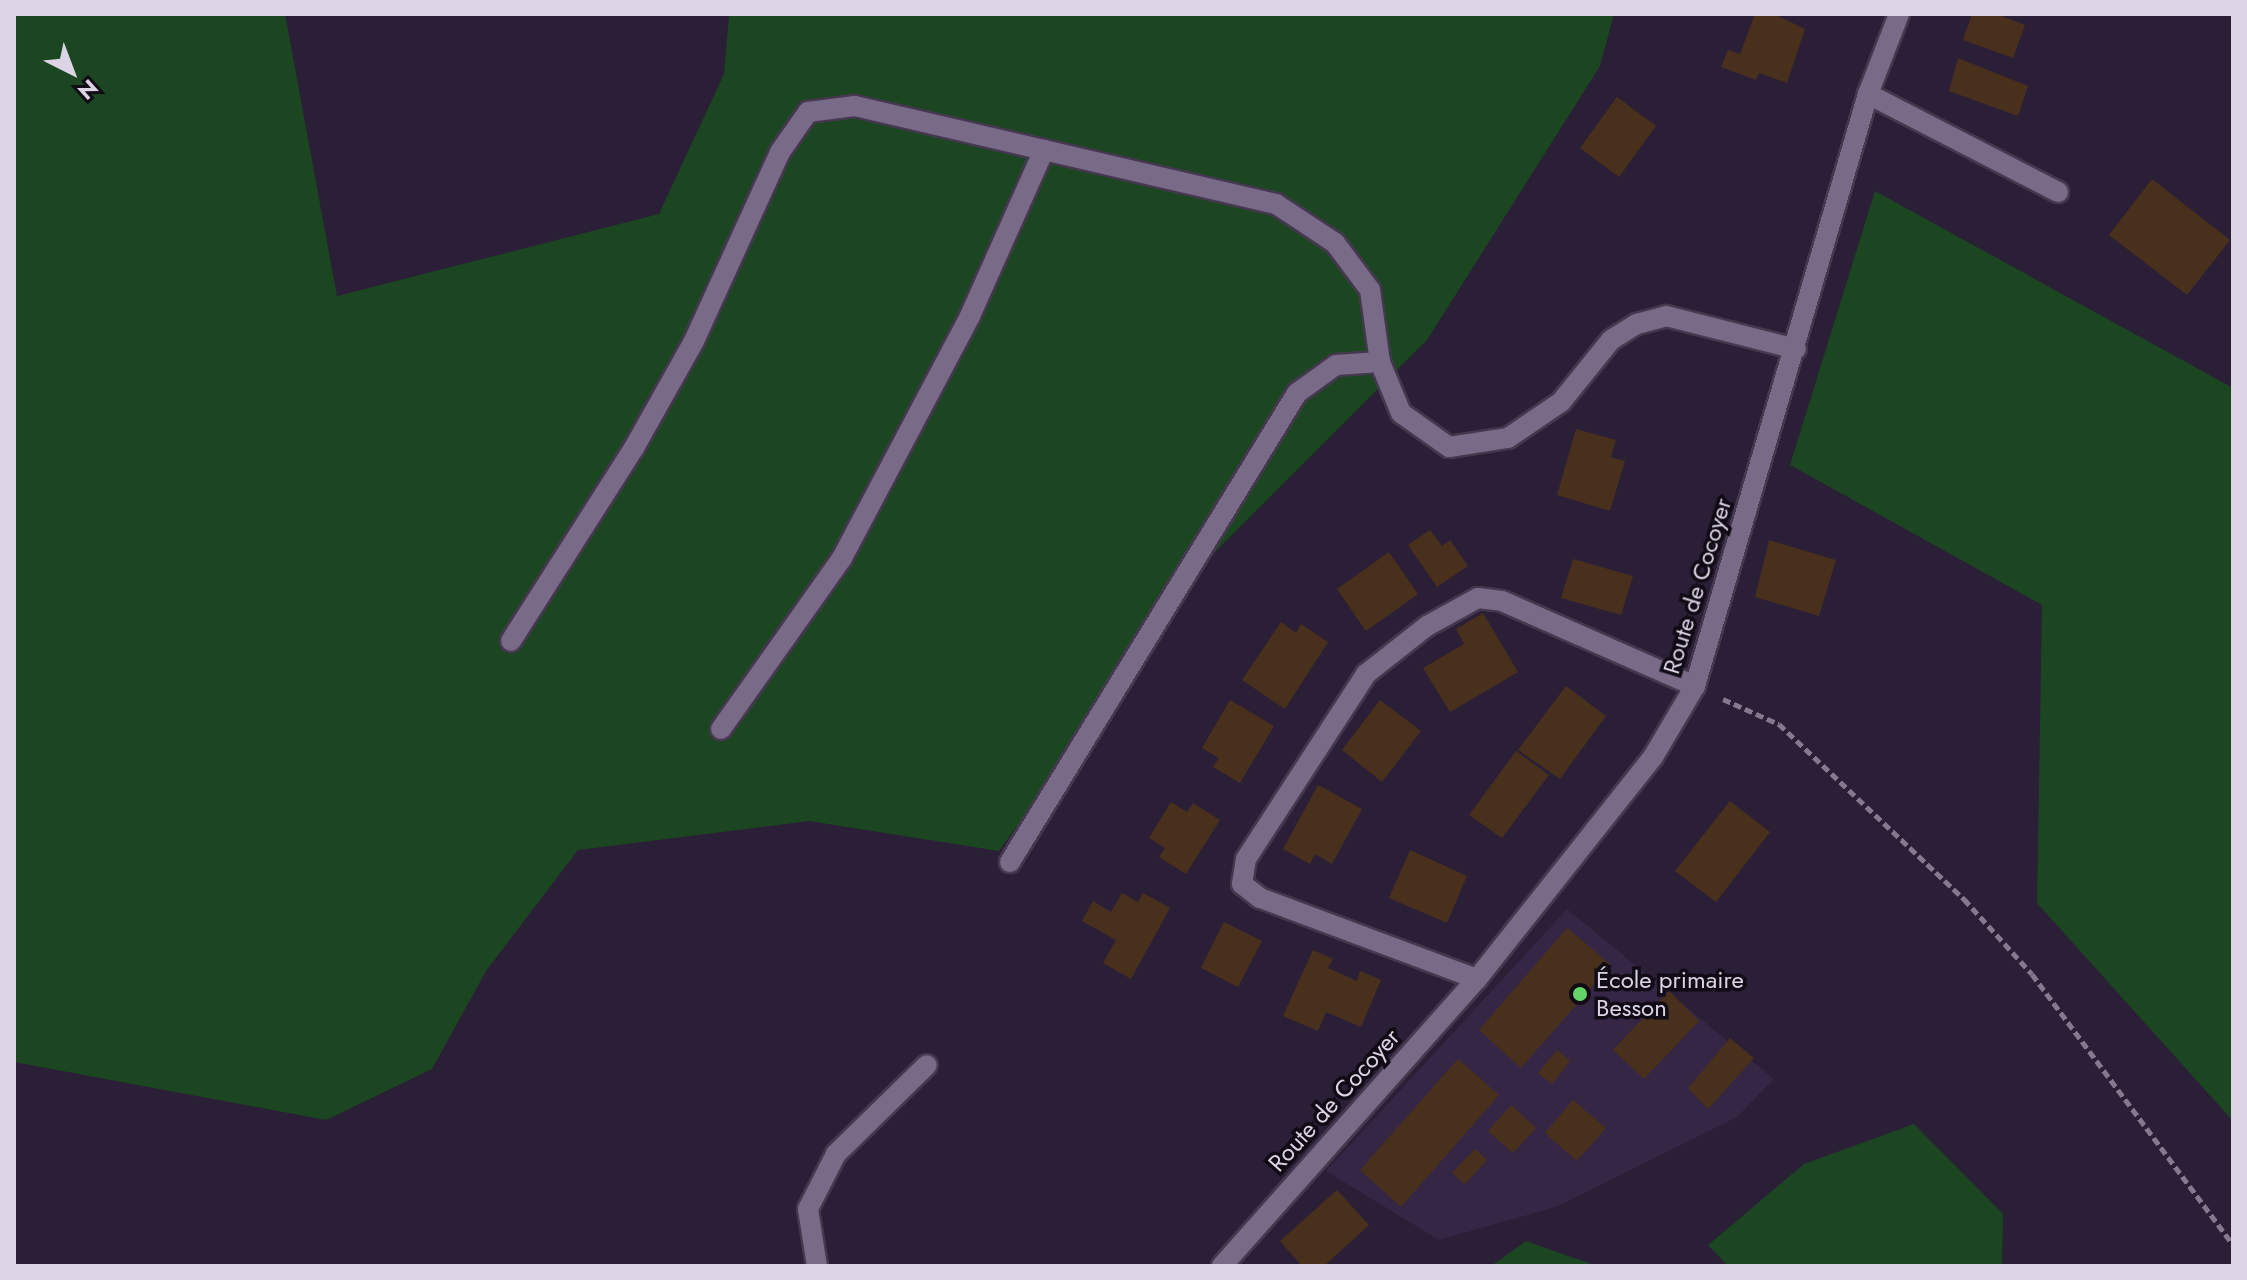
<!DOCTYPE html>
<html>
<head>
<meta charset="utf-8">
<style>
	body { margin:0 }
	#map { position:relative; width:2247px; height:1280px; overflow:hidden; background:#2b1e37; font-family:Jost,sans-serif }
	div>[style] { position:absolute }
	.built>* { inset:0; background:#362645 }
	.green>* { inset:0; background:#1c4522 }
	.building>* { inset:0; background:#49301d }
	.path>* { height:5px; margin-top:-2.5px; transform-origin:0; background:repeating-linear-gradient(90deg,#84798e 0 8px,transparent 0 12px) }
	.roads { filter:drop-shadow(2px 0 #44384e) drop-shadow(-2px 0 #44384e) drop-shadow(0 2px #44384e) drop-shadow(0 -2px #44384e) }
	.lane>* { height:20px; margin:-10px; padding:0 10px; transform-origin:10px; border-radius:10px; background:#796a88 }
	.street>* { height:20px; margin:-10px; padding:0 10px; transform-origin:10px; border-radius:10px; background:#796a88 }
	.dots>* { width:22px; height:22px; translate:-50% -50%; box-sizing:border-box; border:4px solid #110b16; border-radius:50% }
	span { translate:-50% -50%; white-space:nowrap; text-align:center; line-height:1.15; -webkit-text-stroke:7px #110b16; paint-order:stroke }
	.street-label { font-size:24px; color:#dcd4e5 }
	.poi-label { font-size:24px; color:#dcd4e5 }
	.left { translate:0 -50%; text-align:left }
	.frame { position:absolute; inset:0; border:16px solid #dcd4e5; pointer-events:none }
	.north { position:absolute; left:32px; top:32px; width:80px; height:80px; -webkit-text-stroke:6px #110b16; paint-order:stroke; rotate:138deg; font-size:22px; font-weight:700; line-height:32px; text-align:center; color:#dcd4e5 }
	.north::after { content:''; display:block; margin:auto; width:28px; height:36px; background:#dcd4e5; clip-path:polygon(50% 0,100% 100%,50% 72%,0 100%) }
</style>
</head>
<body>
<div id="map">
	<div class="built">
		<i style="clip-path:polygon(1567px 909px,1774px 1079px,1737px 1117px,1556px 1207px,1439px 1240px,1326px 1171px)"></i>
	</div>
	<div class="green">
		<i style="clip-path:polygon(14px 14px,285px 14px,337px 296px,659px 214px,724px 74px,729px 14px,1614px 14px,1600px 66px,1427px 340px,1209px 558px,999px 851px,809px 821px,578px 850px,486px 971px,432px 1069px,326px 1120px,14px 1062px)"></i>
		<i style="clip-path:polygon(1875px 191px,2233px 388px,2233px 1121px,2037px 903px,2042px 605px,1790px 465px)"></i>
		<i style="clip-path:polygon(1914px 1124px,2003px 1214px,2002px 1266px,1728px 1266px,1708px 1245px,1804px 1164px)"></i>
		<i style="clip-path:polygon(1526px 1241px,1597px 1266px,1491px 1266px)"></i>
	</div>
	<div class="building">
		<i style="clip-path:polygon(1755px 14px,1774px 14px,1805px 29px,1787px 83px,1759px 73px,1756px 80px,1721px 67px,1728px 50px,1740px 54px)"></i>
		<i style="clip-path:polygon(1972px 14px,1996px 14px,2025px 25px,2013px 58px,1963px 40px)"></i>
		<i style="clip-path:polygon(1958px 58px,2028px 86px,2018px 116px,1949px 91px)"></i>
		<i style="clip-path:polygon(1617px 97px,1656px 126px,1619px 177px,1580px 148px)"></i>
		<i style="clip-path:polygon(2152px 179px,2230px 240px,2187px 295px,2109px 235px)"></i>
		<i style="clip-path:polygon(1576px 429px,1616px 440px,1611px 457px,1625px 461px,1610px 511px,1557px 495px)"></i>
		<i style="clip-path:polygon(1430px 530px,1442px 546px,1450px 540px,1468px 566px,1437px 587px,1408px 545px)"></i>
		<i style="clip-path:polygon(1769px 540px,1836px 560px,1819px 616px,1755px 597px)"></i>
		<i style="clip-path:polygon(1389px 552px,1418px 594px,1366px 631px,1337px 589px)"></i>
		<i style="clip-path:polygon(1573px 559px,1633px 576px,1621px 615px,1561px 598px)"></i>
		<i style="clip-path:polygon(1483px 613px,1518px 672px,1450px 712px,1423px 668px,1464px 644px,1456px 629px)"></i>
		<i style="clip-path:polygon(1281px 622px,1296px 633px,1301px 624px,1328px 642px,1285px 709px,1242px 680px)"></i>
		<i style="clip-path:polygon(1566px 686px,1606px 716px,1560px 779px,1518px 750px)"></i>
		<i style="clip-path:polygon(1230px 700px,1274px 726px,1240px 783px,1213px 767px,1219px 758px,1202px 748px)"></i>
		<i style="clip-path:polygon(1380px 700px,1421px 731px,1382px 782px,1342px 750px)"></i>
		<i style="clip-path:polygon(1516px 751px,1549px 775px,1502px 838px,1469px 815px)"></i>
		<i style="clip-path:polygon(1318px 785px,1362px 809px,1332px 864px,1315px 854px,1310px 864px,1283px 849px)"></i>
		<i style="clip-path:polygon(1730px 801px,1770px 832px,1716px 902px,1675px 871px)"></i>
		<i style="clip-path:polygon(1171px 802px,1187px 812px,1193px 803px,1220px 820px,1186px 874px,1159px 857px,1165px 848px,1149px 838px)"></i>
		<i style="clip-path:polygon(1410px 850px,1467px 876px,1447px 923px,1389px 898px)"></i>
		<i style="clip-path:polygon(1122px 893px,1138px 902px,1143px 893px,1170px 908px,1131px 979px,1103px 963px,1116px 940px,1082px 921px,1093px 901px,1111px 912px)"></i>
		<i style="clip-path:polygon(1224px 922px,1262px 941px,1238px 987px,1201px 968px)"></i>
		<i style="clip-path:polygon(1567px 928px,1611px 965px,1521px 1068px,1479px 1030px)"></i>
		<i style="clip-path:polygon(1313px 950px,1333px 959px,1328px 968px,1357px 981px,1360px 971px,1381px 980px,1361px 1027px,1326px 1012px,1318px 1031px,1283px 1016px)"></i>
		<i style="clip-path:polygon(1669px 991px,1699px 1021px,1644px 1079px,1613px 1050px)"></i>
		<i style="clip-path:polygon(1730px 1038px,1754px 1058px,1708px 1109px,1688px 1088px)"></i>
		<i style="clip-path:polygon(1557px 1050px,1570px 1061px,1552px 1084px,1538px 1073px)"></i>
		<i style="clip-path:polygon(1458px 1059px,1499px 1095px,1401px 1207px,1360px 1170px)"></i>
		<i style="clip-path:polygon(1573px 1100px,1606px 1128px,1577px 1161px,1545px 1133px)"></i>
		<i style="clip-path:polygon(1511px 1105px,1536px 1128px,1513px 1153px,1488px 1131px)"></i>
		<i style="clip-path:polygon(1475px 1149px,1487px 1160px,1465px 1184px,1452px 1173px)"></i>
		<i style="clip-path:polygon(1337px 1190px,1369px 1225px,1324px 1266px,1302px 1266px,1280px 1241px)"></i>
	</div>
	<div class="path">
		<i style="left:1723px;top:699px;width:61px;rotate:24.1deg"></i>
		<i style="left:1779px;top:724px;width:255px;rotate:43.4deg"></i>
		<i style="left:1964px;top:899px;width:101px;rotate:47.8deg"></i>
		<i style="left:2032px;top:974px;width:337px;rotate:53.4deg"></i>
	</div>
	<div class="roads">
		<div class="lane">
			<i style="left:1868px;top:94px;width:214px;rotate:27.3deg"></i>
			<i style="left:1380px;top:362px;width:55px;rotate:67.6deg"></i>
			<i style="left:1401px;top:413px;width:59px;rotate:35.3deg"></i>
			<i style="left:1449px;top:447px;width:60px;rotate:-8.7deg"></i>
			<i style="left:1508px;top:438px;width:64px;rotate:-34.2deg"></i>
			<i style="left:1561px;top:402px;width:80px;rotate:-51.1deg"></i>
			<i style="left:1611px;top:340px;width:31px;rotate:-32deg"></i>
			<i style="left:1637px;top:324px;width:30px;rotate:-15deg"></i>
			<i style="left:1666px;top:316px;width:134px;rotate:14.2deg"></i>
			<i style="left:511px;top:641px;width:229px;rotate:-57.5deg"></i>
			<i style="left:634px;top:448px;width:123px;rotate:-60.7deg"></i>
			<i style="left:694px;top:341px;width:208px;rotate:-65.5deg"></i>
			<i style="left:780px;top:152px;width:49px;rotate:-55deg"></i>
			<i style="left:808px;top:112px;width:47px;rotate:-7.3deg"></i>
			<i style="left:855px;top:106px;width:432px;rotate:13.1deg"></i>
			<i style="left:1276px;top:204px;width:71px;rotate:33.5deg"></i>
			<i style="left:1335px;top:243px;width:59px;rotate:53.3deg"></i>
			<i style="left:1370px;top:290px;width:73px;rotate:82.1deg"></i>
			<i style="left:1380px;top:362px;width:44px;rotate:176.1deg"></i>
			<i style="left:1336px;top:365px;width:48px;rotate:144.3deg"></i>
			<i style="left:1297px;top:393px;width:550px;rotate:121.46deg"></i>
			<i style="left:721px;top:729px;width:209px;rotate:-54.7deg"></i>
			<i style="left:842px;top:558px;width:274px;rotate:-62.1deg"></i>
			<i style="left:970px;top:316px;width:182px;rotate:-66deg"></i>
			<i style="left:1477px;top:979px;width:232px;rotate:-159.5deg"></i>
			<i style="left:1260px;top:898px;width:23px;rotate:-142deg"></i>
			<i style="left:1242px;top:884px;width:25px;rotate:-81deg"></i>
			<i style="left:1246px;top:859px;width:221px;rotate:-57deg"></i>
			<i style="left:1366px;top:674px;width:78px;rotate:-38.2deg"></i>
			<i style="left:1427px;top:626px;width:58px;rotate:-28.8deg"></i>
			<i style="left:1478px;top:598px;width:24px;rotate:7deg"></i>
			<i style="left:1502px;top:601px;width:211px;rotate:23.8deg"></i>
			<i style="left:817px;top:1266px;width:58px;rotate:-99deg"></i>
			<i style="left:808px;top:1209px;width:62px;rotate:-63deg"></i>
			<i style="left:836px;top:1154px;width:127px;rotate:-44.4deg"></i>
		</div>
		<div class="street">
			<i style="left:1222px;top:1266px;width:384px;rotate:-48.4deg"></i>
			<i style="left:1477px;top:979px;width:283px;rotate:-51.6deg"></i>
			<i style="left:1653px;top:757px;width:82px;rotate:-59.4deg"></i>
			<i style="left:1695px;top:686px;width:617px;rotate:-73.71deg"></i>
			<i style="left:1868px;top:94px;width:86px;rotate:-68.8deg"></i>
		</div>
	</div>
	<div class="dots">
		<i style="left:1580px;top:994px;background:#62d469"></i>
	</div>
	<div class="street-label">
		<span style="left:1697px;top:586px;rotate:-73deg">Route de Cocoyer</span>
		<span style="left:1334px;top:1100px;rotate:-48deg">Route de Cocoyer</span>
	</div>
	<div class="poi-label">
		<span class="left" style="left:1596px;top:994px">École primaire<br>Besson</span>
	</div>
	<div class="frame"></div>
	<div class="north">N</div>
</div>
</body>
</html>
